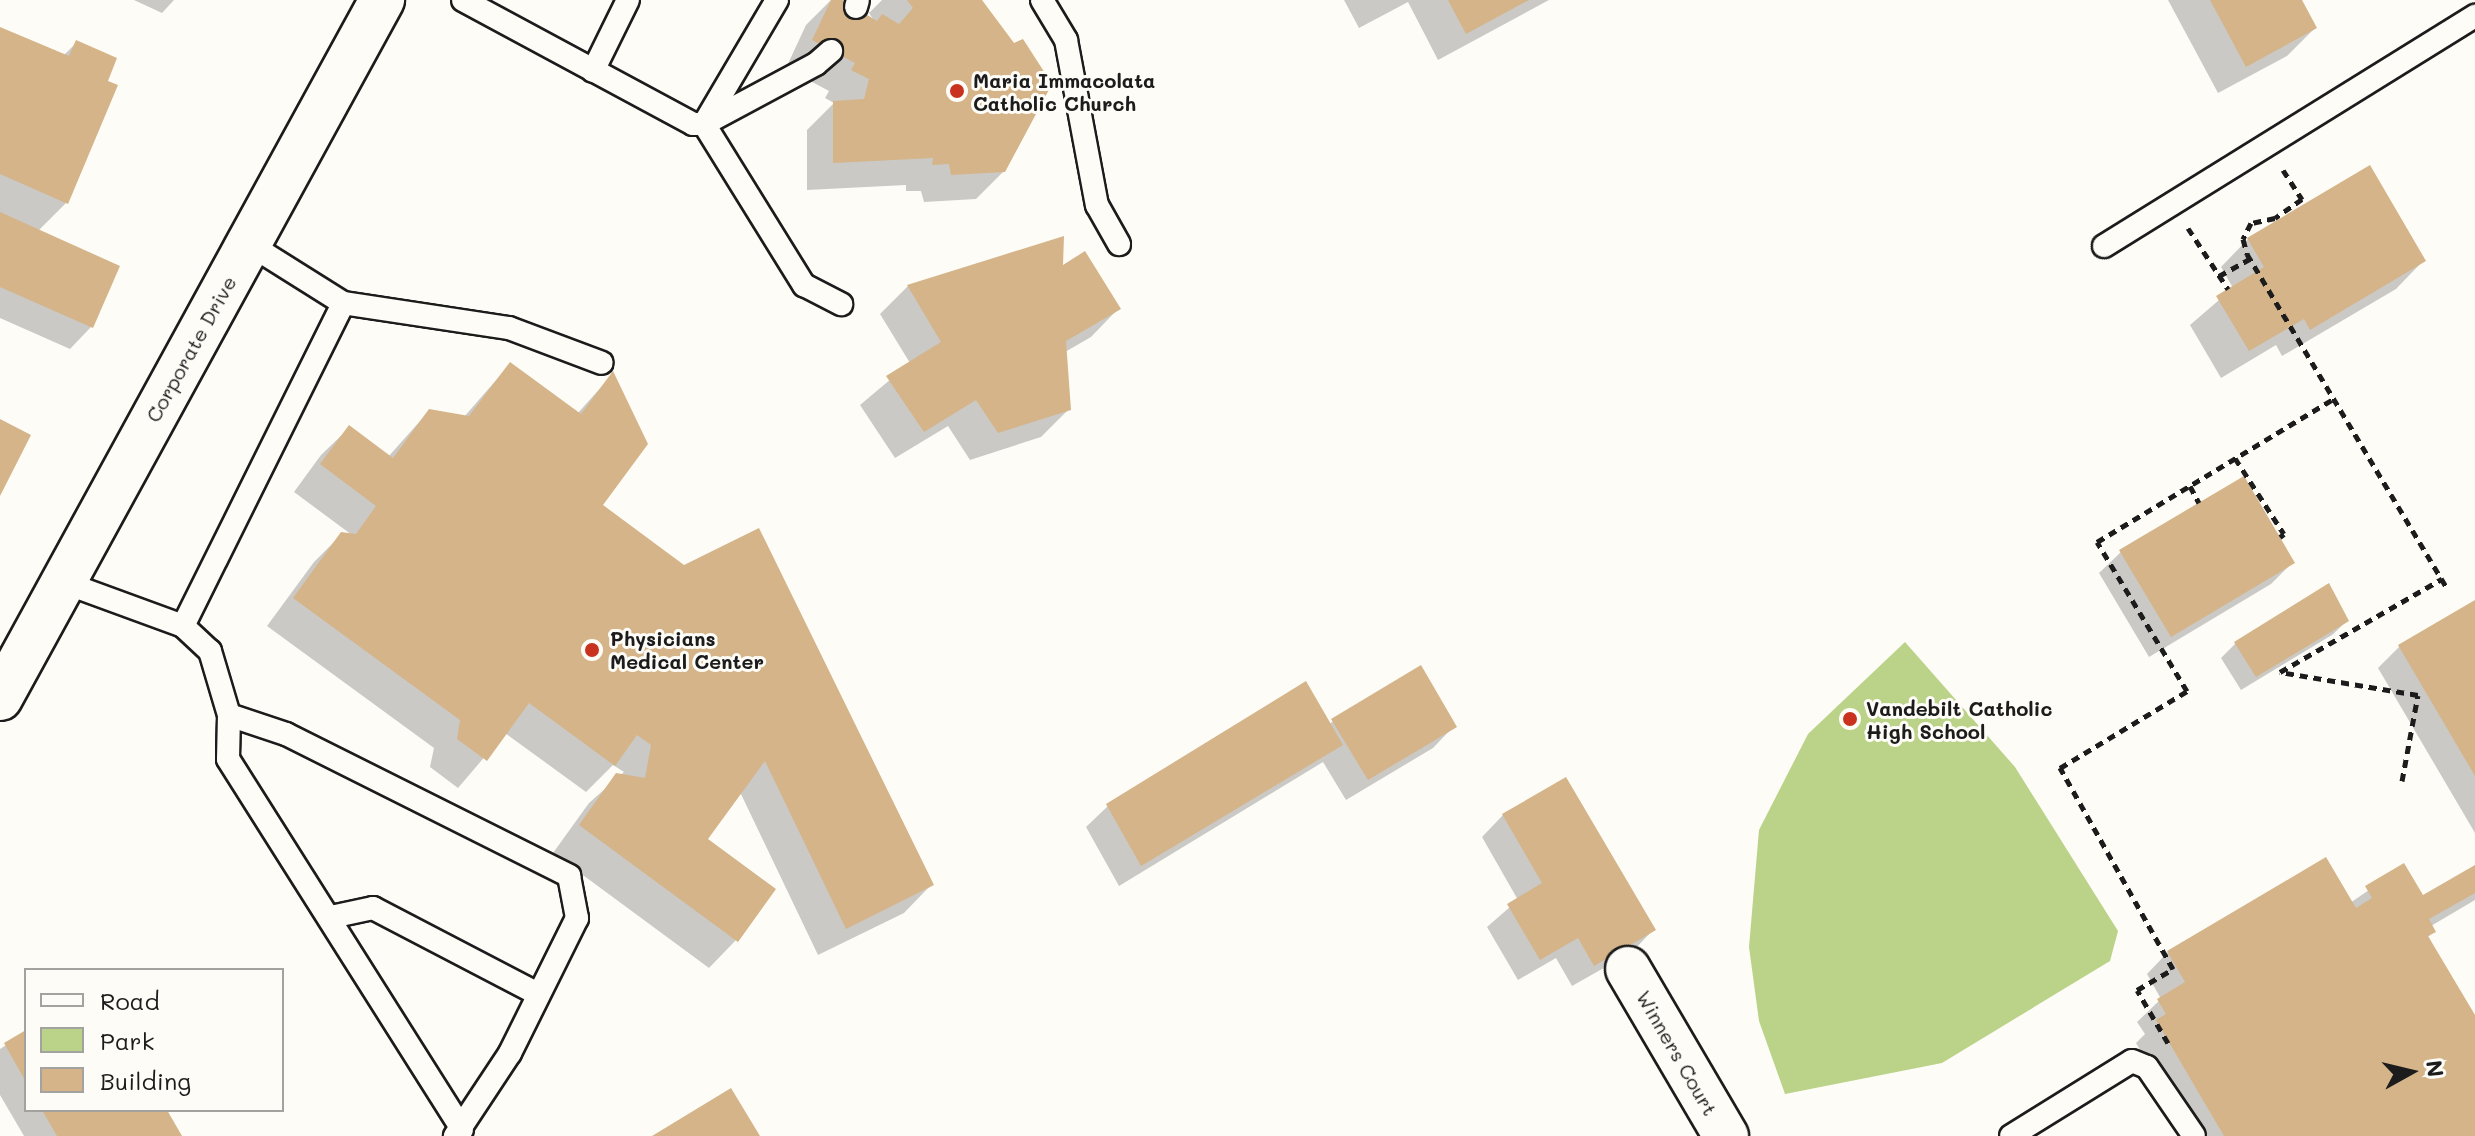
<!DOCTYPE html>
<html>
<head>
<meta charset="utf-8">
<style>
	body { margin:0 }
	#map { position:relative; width:2475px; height:1136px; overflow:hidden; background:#fdfcf7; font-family:Mali,sans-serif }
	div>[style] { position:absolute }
	.green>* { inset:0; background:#bad389 }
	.shadow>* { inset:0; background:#0003 }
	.building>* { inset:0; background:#d4b488 }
	.path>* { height:5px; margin-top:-2.5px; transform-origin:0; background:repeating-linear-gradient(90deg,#1c1c1c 0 8px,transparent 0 14px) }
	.roads { filter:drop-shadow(2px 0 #1c1c1c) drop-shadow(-2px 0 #1c1c1c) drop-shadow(0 2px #1c1c1c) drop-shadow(0 -2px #1c1c1c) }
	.service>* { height:22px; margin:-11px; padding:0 11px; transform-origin:11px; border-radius:11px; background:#fdfcf7 }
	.minor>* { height:44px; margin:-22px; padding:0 22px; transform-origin:22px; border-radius:22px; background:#fdfcf7 }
	.tertiary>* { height:44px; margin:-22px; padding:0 22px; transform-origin:22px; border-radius:22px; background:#fdfcf7 }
	.dots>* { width:22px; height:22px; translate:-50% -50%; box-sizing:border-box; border:4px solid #fdfcf7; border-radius:50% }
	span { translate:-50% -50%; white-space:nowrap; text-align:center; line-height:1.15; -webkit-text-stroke:6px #fdfcf7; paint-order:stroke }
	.poi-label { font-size:20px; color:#1c1c1c; font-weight:700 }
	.left { translate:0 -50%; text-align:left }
	.street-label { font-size:20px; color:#1c1c1c }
	.legend { position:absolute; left:24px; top:968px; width:260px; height:144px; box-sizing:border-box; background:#fdfcf7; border:2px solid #a3a29f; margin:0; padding:10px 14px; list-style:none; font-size:24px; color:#1c1c1c }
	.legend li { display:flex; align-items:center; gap:16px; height:40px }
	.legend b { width:40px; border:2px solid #a3a29f }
	.north { position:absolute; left:2371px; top:1032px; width:80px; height:80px; -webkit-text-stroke:6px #fdfcf7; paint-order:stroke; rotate:82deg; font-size:22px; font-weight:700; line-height:32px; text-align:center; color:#1c1c1c }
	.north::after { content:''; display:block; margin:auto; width:28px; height:36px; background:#1c1c1c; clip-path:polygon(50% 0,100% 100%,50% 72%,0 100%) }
</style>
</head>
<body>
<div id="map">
	<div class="green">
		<i style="clip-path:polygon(1905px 642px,2015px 767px,2118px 931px,2110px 961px,1942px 1063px,1785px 1094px,1759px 1021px,1749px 947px,1759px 830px,1808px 734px)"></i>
	</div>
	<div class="shadow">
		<i style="clip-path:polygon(134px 0,174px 0,162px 13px)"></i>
		<i style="clip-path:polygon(831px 0,875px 22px,869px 13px,882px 0,980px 0,1004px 171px,976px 199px,924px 202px,921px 191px,906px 191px,906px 185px,807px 190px,807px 130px,834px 103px,825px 98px,829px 91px,786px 68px,806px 25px)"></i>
		<i style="clip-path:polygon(1344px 0,1549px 0,1438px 60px,1408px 2px,1359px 28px)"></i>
		<i style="clip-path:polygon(2168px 0,2300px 0,2315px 28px,2287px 56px,2218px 93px)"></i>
		<i style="clip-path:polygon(0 29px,63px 56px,76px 43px,67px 202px,38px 231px,118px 267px,91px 327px,70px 349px,0 318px)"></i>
		<i style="clip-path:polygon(1062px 239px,1061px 269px,1118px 309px,1091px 337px,1065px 352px,1068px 410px,1041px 437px,970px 460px,948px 426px,895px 458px,860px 405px,910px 363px,880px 314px,908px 286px)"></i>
		<i style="clip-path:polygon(2248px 239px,2423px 261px,2396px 289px,2282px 356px,2276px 345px,2221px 378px,2190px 325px,2233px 288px,2221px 267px)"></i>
		<i style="clip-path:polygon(510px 364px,577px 414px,612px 375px,601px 506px,931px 885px,904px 913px,818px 955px,740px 792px,705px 840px,736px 940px,709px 968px,553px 853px,589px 803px,624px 772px,613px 765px,586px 792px,505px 733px,458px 788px,430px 767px,434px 748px,267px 626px,314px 562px,342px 534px,352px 535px,294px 492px,321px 455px,349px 428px,388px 457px,429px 411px,464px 417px)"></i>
		<i style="clip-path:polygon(2121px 552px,2293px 562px,2271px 584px,2149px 657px,2099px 573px)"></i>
		<i style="clip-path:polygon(2475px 602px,2475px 833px,2378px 668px,2400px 646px)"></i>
		<i style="clip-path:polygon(2347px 621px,2332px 635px,2241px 690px,2221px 658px,2235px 644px)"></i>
		<i style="clip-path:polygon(1420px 668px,1454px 726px,1433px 748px,1346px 800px,1323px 762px,1119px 886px,1086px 827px,1108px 806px,1329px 724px)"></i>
		<i style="clip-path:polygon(1503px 815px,1653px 930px,1632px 952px,1572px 986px,1556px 958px,1518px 980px,1487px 927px,1518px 900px,1482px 837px)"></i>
		<i style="clip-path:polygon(2404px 866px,2423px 898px,2475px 867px,2475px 900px,2431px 926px,2434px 931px,2427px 938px,2475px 1017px,2475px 1136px,2190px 1136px,2136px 1043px,2145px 1034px,2137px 1022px,2161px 999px,2147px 974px,2168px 952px,2350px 903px)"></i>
		<i style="clip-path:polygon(26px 1032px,26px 1110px,164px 1110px,179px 1136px,24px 1136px,0 1095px,0 1049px)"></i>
	</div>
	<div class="building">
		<i style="clip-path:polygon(831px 0,843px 0,877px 21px,882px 14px,899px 24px,913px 8px,907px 0,982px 0,1014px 43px,1023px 39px,1052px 84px,1005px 172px,951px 175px,949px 164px,932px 165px,933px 158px,833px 163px,833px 101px,864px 99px,869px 79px,851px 70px,855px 63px,812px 40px)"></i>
		<i style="clip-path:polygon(1448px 0,1529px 0,1466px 34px)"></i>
		<i style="clip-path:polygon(2210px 0,2302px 0,2317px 28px,2246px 67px)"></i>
		<i style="clip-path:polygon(0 27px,69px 56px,76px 40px,117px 58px,108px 81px,118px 85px,68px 204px,0 174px)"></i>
		<i style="clip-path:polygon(2370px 165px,2426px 261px,2310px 330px,2304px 319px,2249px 351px,2216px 296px,2264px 267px,2247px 238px)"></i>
		<i style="clip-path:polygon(0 212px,120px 266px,93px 328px,0 287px)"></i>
		<i style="clip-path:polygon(1064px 236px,1063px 265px,1085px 251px,1121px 309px,1066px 341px,1071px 410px,998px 433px,976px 400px,924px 432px,886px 376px,941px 342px,907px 285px)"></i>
		<i style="clip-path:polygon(510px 362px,581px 414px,613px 371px,648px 444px,603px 505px,684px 565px,759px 528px,934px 885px,846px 929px,765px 761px,708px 839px,776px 889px,738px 942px,579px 825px,616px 773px,645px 778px,651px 745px,637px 735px,615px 766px,529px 703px,487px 761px,457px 739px,460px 720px,293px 598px,341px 532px,356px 534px,376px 506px,320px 464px,349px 425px,393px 458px,429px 409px,469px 416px)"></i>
		<i style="clip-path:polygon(0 419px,31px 435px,0 496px)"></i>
		<i style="clip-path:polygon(2244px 476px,2295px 563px,2171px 637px,2119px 550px)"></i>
		<i style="clip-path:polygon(2329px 583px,2349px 621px,2256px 677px,2234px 642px)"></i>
		<i style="clip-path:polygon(2475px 600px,2475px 776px,2398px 645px)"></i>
		<i style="clip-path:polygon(1421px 665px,1457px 727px,1368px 780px,1331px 719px)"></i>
		<i style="clip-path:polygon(1306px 681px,1343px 745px,1141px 866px,1106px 804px)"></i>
		<i style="clip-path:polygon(1566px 777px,1656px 930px,1594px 966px,1578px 938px,1540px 960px,1507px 904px,1542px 883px,1502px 814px)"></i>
		<i style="clip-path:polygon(2326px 857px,2356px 908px,2372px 898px,2365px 886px,2404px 863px,2423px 895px,2475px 865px,2475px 893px,2429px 919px,2436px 932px,2428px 936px,2475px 1015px,2475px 1136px,2224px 1136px,2156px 1020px,2166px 1014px,2157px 999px,2185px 982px,2167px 951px)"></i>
		<i style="clip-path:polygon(26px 1030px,26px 1082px,4px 1043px)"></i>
		<i style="clip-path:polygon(731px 1088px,760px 1136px,652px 1136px)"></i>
		<i style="clip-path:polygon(42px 1110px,167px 1110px,182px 1136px,57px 1136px)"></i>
	</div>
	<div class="path">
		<i style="left:2283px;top:170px;width:35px;rotate:57deg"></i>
		<i style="left:2302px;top:199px;width:33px;rotate:145deg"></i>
		<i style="left:2275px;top:218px;width:25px;rotate:168deg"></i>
		<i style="left:2251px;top:223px;width:18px;rotate:117deg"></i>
		<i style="left:2243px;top:239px;width:16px;rotate:75deg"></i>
		<i style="left:2247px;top:254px;width:389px;rotate:59.1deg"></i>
		<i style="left:2188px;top:228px;width:73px;rotate:56.7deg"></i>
		<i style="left:2219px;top:276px;width:35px;rotate:-29deg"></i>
		<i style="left:2235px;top:458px;width:90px;rotate:57.2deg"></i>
		<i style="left:2284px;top:534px;width:5px;rotate:143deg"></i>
		<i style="left:2190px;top:486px;width:19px;rotate:62deg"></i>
		<i style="left:2402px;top:781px;width:87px;rotate:-79.5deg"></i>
		<i style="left:2418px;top:695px;width:140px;rotate:-170.5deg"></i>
		<i style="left:2280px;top:672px;width:187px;rotate:-29.9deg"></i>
		<i style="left:2168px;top:1043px;width:61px;rotate:-120.3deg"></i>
		<i style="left:2137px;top:990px;width:42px;rotate:-30.3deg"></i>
		<i style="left:2173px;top:969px;width:231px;rotate:-119.3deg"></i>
		<i style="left:2060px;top:768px;width:149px;rotate:-31.2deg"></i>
		<i style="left:2187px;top:691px;width:174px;rotate:-121.1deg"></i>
		<i style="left:2097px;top:542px;width:276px;rotate:-31.2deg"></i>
	</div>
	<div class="roads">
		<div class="service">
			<i style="left:463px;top:0;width:261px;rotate:28.3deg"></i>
			<i style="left:693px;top:124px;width:11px"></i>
			<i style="left:704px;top:124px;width:127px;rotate:-28.2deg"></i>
			<i style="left:816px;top:64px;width:20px;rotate:-41deg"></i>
			<i style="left:777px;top:0;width:144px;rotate:120.5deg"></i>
			<i style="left:704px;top:124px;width:190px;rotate:58.2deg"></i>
			<i style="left:804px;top:285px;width:42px;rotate:27.2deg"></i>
			<i style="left:1042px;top:0;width:47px;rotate:59deg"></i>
			<i style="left:1066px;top:40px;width:168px;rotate:79.4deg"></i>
			<i style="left:1097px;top:205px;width:45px;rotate:60.6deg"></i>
			<i style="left:856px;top:7px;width:7px;rotate:-74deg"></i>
			<i style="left:593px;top:71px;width:79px;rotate:-63.8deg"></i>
			<i style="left:249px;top:244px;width:111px;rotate:32.1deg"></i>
			<i style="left:343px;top:303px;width:168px;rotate:8.6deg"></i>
			<i style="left:509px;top:328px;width:99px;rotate:20.6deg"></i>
			<i style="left:2104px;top:246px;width:437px;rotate:-31.8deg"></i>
			<i style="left:63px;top:582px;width:128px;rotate:20.1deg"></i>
			<i style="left:183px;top:626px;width:37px;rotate:43deg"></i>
			<i style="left:210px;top:651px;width:67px;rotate:73.5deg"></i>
			<i style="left:229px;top:715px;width:44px;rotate:91.3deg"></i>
			<i style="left:228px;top:759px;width:438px;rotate:57.7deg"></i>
			<i style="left:183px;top:626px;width:360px;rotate:-63.6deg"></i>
			<i style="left:229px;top:715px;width:60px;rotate:18.4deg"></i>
			<i style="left:286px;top:734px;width:317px;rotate:26.6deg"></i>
			<i style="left:569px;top:876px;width:43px;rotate:79.2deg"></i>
			<i style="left:577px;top:918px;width:151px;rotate:116.4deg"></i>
			<i style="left:510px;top:1053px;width:100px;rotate:123.5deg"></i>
			<i style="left:331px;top:917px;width:43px;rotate:-12.1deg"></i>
			<i style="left:373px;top:908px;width:186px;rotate:27.5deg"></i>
			<i style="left:2011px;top:1136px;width:142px;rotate:-31.8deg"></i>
			<i style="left:2132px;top:1061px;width:16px;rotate:22deg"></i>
			<i style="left:2147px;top:1067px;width:83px;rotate:55.7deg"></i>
		</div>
		<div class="minor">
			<i style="left:1628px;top:969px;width:194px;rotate:59.6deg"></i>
		</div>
		<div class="tertiary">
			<i style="left:0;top:698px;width:796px;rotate:-61.31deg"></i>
		</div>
	</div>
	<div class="dots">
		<i style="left:957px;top:91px;background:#c8321e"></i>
		<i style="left:592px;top:650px;background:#c8321e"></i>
		<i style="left:1850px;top:719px;background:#c8321e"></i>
	</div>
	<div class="poi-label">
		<span class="left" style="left:973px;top:92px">Maria Immacolata<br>Catholic Church</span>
		<span class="left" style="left:610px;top:650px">Physicians<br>Medical Center</span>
		<span class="left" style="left:1866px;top:720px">Vandebilt Catholic<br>High School</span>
	</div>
	<div class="street-label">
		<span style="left:191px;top:349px;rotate:-61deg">Corporate Drive</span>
		<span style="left:1677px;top:1053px;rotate:60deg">Winners Court</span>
	</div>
	<ul class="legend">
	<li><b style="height:10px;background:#fdfcf7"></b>Road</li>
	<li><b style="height:22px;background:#bad389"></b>Park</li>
	<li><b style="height:22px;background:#d4b488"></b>Building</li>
	</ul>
	<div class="north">N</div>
</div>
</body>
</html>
